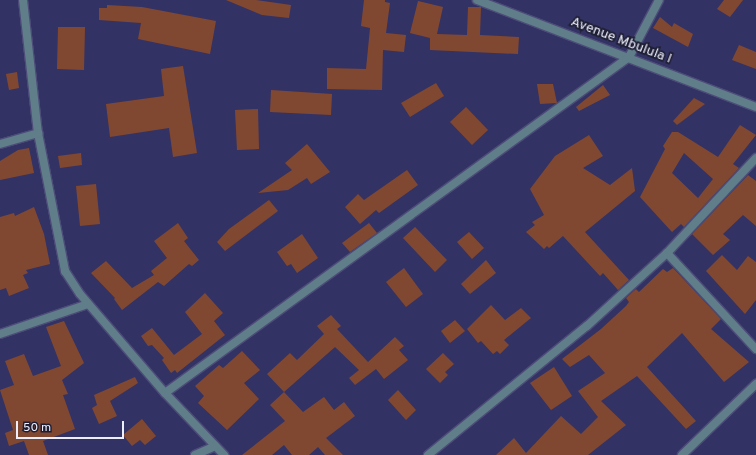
<!DOCTYPE html>
<html>
<head>
<meta charset="utf-8">
<style>
	body { margin:0 }
	#map { position:relative; width:756px; height:455px; overflow:hidden; background:#333264; font-family:Overpass,sans-serif }
	div>[style] { position:absolute }
	.building>* { inset:0; background:#814831 }
	.roads { filter:drop-shadow(1px 0 #4d4c79) drop-shadow(-1px 0 #4d4c79) drop-shadow(0 1px #4d4c79) drop-shadow(0 -1px #4d4c79) }
	.minor>* { height:8px; margin:-4px; padding:0 4px; transform-origin:4px; border-radius:4px; background:#5f7e89 }
	span { translate:-50% -50%; white-space:nowrap; text-align:center; line-height:1.15; -webkit-text-stroke:3.5px #1d1e34; paint-order:stroke }
	.street-label { font-size:14px; color:#edeefb }
	.scale { position:absolute; left:16px; top:421px; width:108px; height:18px; box-sizing:border-box; border:2px solid #edeefb; border-top:0; padding-left:5px; font-size:12px; line-height:14px; white-space:nowrap; color:#edeefb; -webkit-text-stroke:3px #1d1e34; paint-order:stroke }
</style>
</head>
<body>
<div id="map">
	<div class="building">
		<i style="clip-path:polygon(226px 0,256px 0,291px 5px,289px 18px,262px 15px)"></i>
		<i style="clip-path:polygon(364px 0,385px 0,385px 2px,390px 3px,386px 33px,406px 35px,404px 52px,383px 50px,382px 90px,327px 89px,327px 68px,366px 69px,370px 28px,361px 26px)"></i>
		<i style="clip-path:polygon(724px 0,743px 0,730px 17px,717px 9px)"></i>
		<i style="clip-path:polygon(418px 1px,443px 7px,437px 34px,467px 35px,468px 7px,481px 7px,480px 35px,519px 37px,518px 54px,430px 50px,430px 38px,410px 33px)"></i>
		<i style="clip-path:polygon(107px 5px,142px 7px,216px 21px,210px 54px,138px 39px,141px 23px,99px 20px,99px 8px,107px 8px)"></i>
		<i style="clip-path:polygon(660px 17px,672px 27px,674px 23px,693px 34px,688px 47px,653px 28px)"></i>
		<i style="clip-path:polygon(58px 27px,85px 27px,84px 70px,57px 69px)"></i>
		<i style="clip-path:polygon(739px 45px,756px 52px,756px 69px,732px 60px)"></i>
		<i style="clip-path:polygon(183px 66px,197px 153px,173px 157px,169px 128px,110px 137px,106px 104px,164px 96px,161px 69px)"></i>
		<i style="clip-path:polygon(17px 72px,19px 88px,9px 90px,6px 74px)"></i>
		<i style="clip-path:polygon(436px 83px,444px 96px,410px 117px,401px 103px)"></i>
		<i style="clip-path:polygon(537px 84px,553px 84px,557px 103px,540px 104px)"></i>
		<i style="clip-path:polygon(603px 85px,610px 95px,579px 111px,576px 107px)"></i>
		<i style="clip-path:polygon(271px 90px,332px 94px,331px 115px,270px 112px)"></i>
		<i style="clip-path:polygon(694px 98px,705px 104px,677px 125px,673px 121px)"></i>
		<i style="clip-path:polygon(466px 107px,488px 130px,472px 145px,450px 122px)"></i>
		<i style="clip-path:polygon(258px 109px,259px 149px,237px 150px,235px 110px)"></i>
		<i style="clip-path:polygon(evenodd,740px 125px,756px 135px,733px 164px,739px 168px,684px 227px,681px 224px,672px 232px,640px 197px,665px 149px,663px 146px,672px 132px,678px 132px,718px 157px,740px 125px,684px 153px,713px 179px,698px 198px,672px 173px,684px 153px)"></i>
		<i style="clip-path:polygon(589px 135px,603px 156px,583px 168px,610px 185px,632px 168px,635px 191px,585px 232px,629px 280px,618px 290px,603px 273px,600px 276px,563px 236px,549px 248px,547px 246px,544px 249px,526px 232px,535px 225px,532px 222px,544px 215px,530px 189px,555px 156px)"></i>
		<i style="clip-path:polygon(307px 144px,330px 172px,311px 184px,307px 178px,288px 190px,258px 193px,292px 170px,285px 163px)"></i>
		<i style="clip-path:polygon(29px 148px,34px 173px,0 180px,0 161px,18px 150px)"></i>
		<i style="clip-path:polygon(81px 153px,82px 165px,60px 168px,58px 156px)"></i>
		<i style="clip-path:polygon(407px 170px,418px 185px,379px 213px,376px 210px,360px 224px,345px 207px,358px 194px,364px 200px)"></i>
		<i style="clip-path:polygon(748px 175px,756px 181px,756px 226px,743px 215px,723px 234px,730px 240px,713px 255px,692px 234px)"></i>
		<i style="clip-path:polygon(96px 184px,100px 224px,80px 226px,76px 186px)"></i>
		<i style="clip-path:polygon(269px 200px,278px 211px,225px 251px,217px 242px,229px 229px)"></i>
		<i style="clip-path:polygon(34px 207px,44px 234px,50px 264px,26px 270px,28px 273px,23px 275px,29px 288px,9px 296px,6px 288px,0 290px,0 217px,14px 213px,15px 216px)"></i>
		<i style="clip-path:polygon(178px 223px,188px 238px,184px 241px,199px 260px,192px 266px,189px 264px,164px 286px,158px 282px,122px 310px,114px 299px,115px 298px,91px 273px,106px 261px,132px 288px,154px 275px,151px 271px,167px 258px,154px 241px)"></i>
		<i style="clip-path:polygon(369px 223px,377px 233px,350px 252px,342px 243px)"></i>
		<i style="clip-path:polygon(415px 227px,447px 260px,435px 272px,403px 238px)"></i>
		<i style="clip-path:polygon(469px 232px,484px 248px,472px 259px,457px 242px)"></i>
		<i style="clip-path:polygon(302px 234px,318px 258px,297px 273px,291px 264px,287px 266px,277px 252px)"></i>
		<i style="clip-path:polygon(722px 255px,737px 270px,748px 256px,756px 262px,756px 300px,745px 314px,706px 271px)"></i>
		<i style="clip-path:polygon(486px 260px,496px 273px,470px 294px,461px 284px)"></i>
		<i style="clip-path:polygon(404px 268px,423px 294px,406px 307px,386px 282px)"></i>
		<i style="clip-path:polygon(673px 268px,721px 319px,711px 329px,749px 362px,724px 382px,682px 333px,647px 367px,696px 421px,686px 429px,637px 376px,601px 401px,626px 425px,588px 455px,496px 455px,514px 438px,526px 453px,561px 416px,581px 434px,598px 417px,578px 391px,605px 373px,589px 355px,570px 367px,562px 359px,601px 329px,626px 306px,629px 302px,626px 298px,636px 289px,639px 292px,663px 269px,667px 272px)"></i>
		<i style="clip-path:polygon(205px 293px,223px 313px,214px 321px,225px 335px,177px 373px,175px 370px,171px 373px,162px 360px,164px 358px,152px 345px,148px 346px,141px 336px,152px 328px,174px 355px,202px 334px,185px 312px)"></i>
		<i style="clip-path:polygon(491px 305px,505px 320px,521px 308px,531px 318px,504px 340px,509px 345px,500px 354px,497px 351px,493px 354px,481px 341px,478px 343px,467px 329px)"></i>
		<i style="clip-path:polygon(331px 315px,341px 326px,337px 329px,368px 362px,395px 337px,404px 346px,399px 350px,408px 360px,384px 379px,376px 369px,355px 385px,349px 378px,359px 370px,335px 347px,284px 392px,267px 374px,290px 353px,297px 360px,324px 334px,317px 326px)"></i>
		<i style="clip-path:polygon(455px 320px,465px 331px,450px 343px,441px 331px)"></i>
		<i style="clip-path:polygon(64px 321px,84px 363px,62px 380px,68px 394px,63px 395px,75px 429px,43px 441px,48px 455px,29px 455px,24px 441px,9px 446px,5px 433px,13px 430px,0 390px,14px 385px,5px 361px,24px 354px,33px 376px,61px 366px,46px 327px)"></i>
		<i style="clip-path:polygon(242px 351px,260px 370px,244px 383px,259px 399px,227px 430px,198px 403px,204px 396px,195px 386px,219px 365px,223px 368px)"></i>
		<i style="clip-path:polygon(443px 353px,454px 364px,445px 372px,448px 375px,440px 383px,426px 369px)"></i>
		<i style="clip-path:polygon(554px 367px,572px 396px,551px 410px,530px 383px)"></i>
		<i style="clip-path:polygon(135px 377px,138px 383px,110px 401px,117px 416px,99px 424px,92px 408px,97px 405px,94px 395px)"></i>
		<i style="clip-path:polygon(398px 390px,416px 410px,406px 420px,388px 400px)"></i>
		<i style="clip-path:polygon(284px 392px,303px 412px,324px 397px,334px 410px,344px 402px,355px 416px,326px 438px,343px 455px,325px 455px,318px 447px,309px 455px,292px 455px,284px 445px,272px 455px,242px 455px,285px 421px,270px 405px)"></i>
		<i style="clip-path:polygon(142px 419px,156px 436px,145px 445px,140px 440px,132px 446px,123px 435px)"></i>
	</div>
	<div class="roads">
		<div class="minor">
			<i style="left:23px;top:0;width:134px;rotate:83.6deg"></i>
			<i style="left:38px;top:133px;width:141px;rotate:78.9deg"></i>
			<i style="left:65px;top:271px;width:27px;rotate:57deg"></i>
			<i style="left:80px;top:294px;width:130px;rotate:49.4deg"></i>
			<i style="left:165px;top:393px;width:86px;rotate:46.4deg"></i>
			<i style="left:477px;top:0;width:299px;rotate:21deg"></i>
			<i style="left:0;top:144px;width:40px;rotate:-16deg"></i>
			<i style="left:667px;top:253px;width:131px;rotate:47.2deg"></i>
			<i style="left:0;top:334px;width:93px;rotate:-18.8deg"></i>
			<i style="left:165px;top:393px;width:573px;rotate:-35.91deg"></i>
			<i style="left:629px;top:57px;width:64px;rotate:-62.2deg"></i>
			<i style="left:195px;top:455px;width:22px;rotate:-24deg"></i>
			<i style="left:428px;top:455px;width:205px;rotate:-39.1deg"></i>
			<i style="left:587px;top:326px;width:108px;rotate:-42.4deg"></i>
			<i style="left:667px;top:253px;width:130px;rotate:-46.9deg"></i>
			<i style="left:682px;top:455px;width:103px;rotate:-43.8deg"></i>
		</div>
	</div>
	<div class="street-label">
		<span style="left:621px;top:41px;rotate:21deg">Avenue Mbulula I</span>
	</div>
	<div class="scale">50 m</div>
</div>
</body>
</html>
